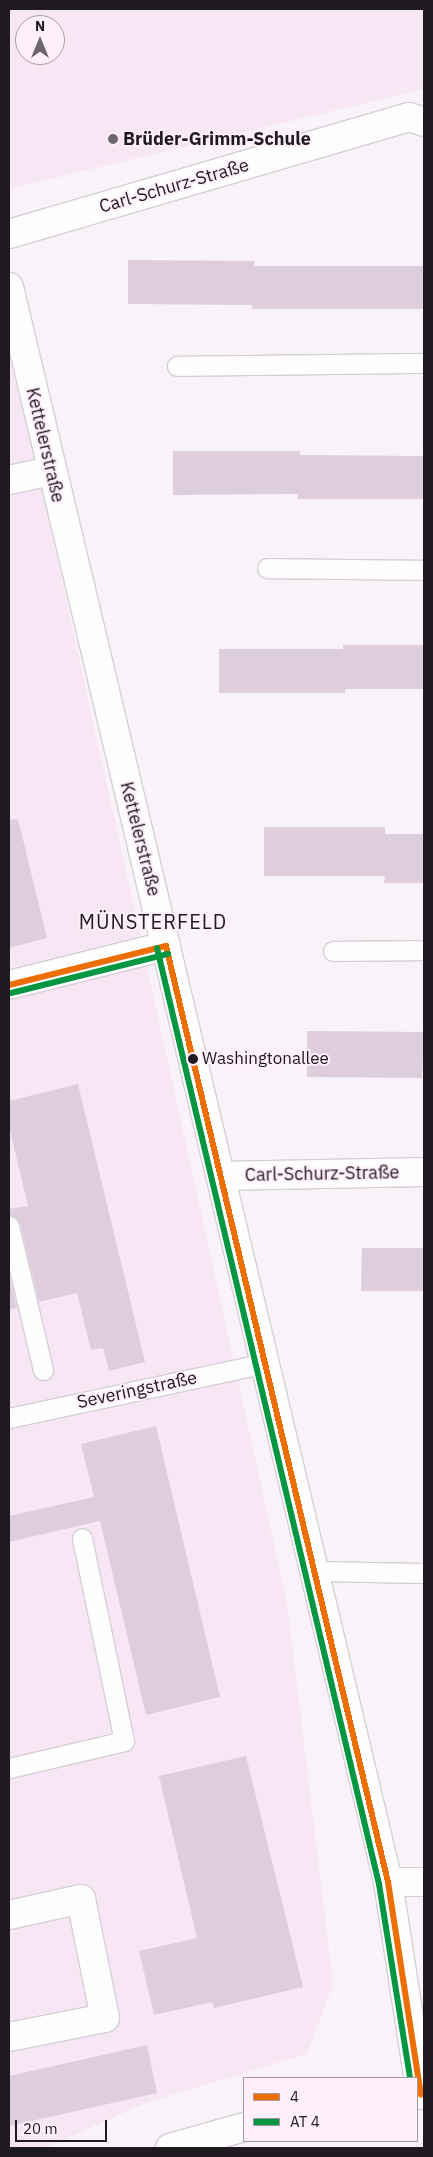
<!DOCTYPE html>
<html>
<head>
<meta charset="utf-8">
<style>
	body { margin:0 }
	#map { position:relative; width:433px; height:2157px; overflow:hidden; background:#faf2f9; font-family:"IBM Plex Sans",sans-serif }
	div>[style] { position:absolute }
	.built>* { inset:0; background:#f7e7f4 }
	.building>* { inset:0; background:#decddd }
	.roads { filter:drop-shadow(1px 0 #d5cfd4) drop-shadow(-1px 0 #d5cfd4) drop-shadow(0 1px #d5cfd4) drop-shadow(0 -1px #d5cfd4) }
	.service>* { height:19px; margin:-9.5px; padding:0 9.5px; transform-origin:9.5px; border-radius:9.5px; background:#fefdfe }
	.minor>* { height:28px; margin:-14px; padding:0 14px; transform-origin:14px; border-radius:14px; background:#fefdfe }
	.secondary>* { height:28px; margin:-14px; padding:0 14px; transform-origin:14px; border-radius:14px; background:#fefdfe }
	.bus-1>* { height:6px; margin:-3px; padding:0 3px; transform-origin:3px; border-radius:3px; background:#ed6f03 }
	.bus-2>* { height:6px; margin:-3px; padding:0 3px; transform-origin:3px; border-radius:3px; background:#059641 }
	.dots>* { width:14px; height:14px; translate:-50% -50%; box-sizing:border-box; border:2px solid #feeffb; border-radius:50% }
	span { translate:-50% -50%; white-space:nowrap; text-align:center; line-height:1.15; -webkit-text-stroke:4px #feeffb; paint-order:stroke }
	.bus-label { font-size:17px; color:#1f1a1f }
	.left { translate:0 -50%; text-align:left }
	.poi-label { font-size:18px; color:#1f1a1f; font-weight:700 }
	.street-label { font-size:18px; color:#1f1a1f }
	.quarter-label { font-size:20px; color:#1f1a1f; letter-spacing:1px }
	.frame { position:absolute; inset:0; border:10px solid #1f1a1f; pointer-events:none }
	.legend { position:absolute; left:243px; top:2077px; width:175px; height:65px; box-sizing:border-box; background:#feeffb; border:1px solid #a59aa3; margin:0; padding:6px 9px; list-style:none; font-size:15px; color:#1f1a1f }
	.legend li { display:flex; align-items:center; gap:10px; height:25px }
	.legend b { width:25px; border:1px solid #a59aa3 }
	.north { position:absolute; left:15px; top:15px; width:50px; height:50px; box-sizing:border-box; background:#feeffb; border:1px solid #a59aa3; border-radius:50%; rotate:0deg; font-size:14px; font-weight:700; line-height:20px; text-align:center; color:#1f1a1f }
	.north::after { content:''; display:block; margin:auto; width:18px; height:22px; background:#6c666b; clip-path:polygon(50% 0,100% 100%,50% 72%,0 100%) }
	.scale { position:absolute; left:15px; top:2120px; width:92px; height:22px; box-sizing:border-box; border:2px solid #1f1a1f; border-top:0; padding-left:6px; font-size:15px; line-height:18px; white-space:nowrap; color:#1f1a1f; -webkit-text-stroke:4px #feeffb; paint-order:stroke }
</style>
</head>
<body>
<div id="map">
	<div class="built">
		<i style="clip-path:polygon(evenodd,9px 9px,424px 9px,424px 89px,9px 189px,9px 9px,25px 25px,55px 25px,55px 55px,25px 55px,25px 25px)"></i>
		<i style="clip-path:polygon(9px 340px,287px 1603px,333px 1984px,307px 2054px,148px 2102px,45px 2148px,9px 2148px)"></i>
	</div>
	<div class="building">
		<i style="clip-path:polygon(128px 260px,254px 261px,254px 266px,424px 266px,424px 309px,252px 309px,252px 305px,128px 304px)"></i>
		<i style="clip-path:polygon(173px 451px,300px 451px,300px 455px,424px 456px,424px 499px,297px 499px,298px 494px,173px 495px)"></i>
		<i style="clip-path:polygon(343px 645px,424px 645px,424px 689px,345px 689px,345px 693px,219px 693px,219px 649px,343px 649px)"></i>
		<i style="clip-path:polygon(18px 819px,47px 938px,9px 948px,9px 820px)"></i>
		<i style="clip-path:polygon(264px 827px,385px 827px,385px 834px,424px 834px,424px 883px,384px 883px,385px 876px,264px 876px)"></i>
		<i style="clip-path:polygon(307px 1031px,424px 1032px,422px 1078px,307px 1077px)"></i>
		<i style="clip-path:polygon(78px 1084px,145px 1362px,109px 1371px,103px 1348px,91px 1350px,77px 1293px,39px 1302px,20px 1223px,9px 1215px,9px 1209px,28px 1206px,9px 1126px,9px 1101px)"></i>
		<i style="clip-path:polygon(362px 1248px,424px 1248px,424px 1291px,361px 1291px)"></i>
		<i style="clip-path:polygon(9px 1274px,17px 1308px,9px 1309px)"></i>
		<i style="clip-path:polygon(156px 1426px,220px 1697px,146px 1715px,100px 1521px,9px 1542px,9px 1516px,94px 1497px,81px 1444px)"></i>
		<i style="clip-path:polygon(246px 1756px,303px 1987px,214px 2008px,212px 2002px,154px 2015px,139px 1951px,197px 1938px,159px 1776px)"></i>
		<i style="clip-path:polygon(147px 2045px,157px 2093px,9px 2126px,9px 2076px)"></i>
	</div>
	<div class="roads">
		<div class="service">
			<i style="left:177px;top:366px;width:247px;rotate:-0.7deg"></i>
			<i style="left:267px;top:568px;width:157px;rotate:0.7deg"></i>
			<i style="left:333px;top:951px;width:91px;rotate:-0.6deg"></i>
			<i style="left:9px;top:1226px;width:148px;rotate:76.7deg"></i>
			<i style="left:9px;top:1418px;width:262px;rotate:-12.1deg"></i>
			<i style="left:315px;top:1571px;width:109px;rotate:1.1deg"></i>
			<i style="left:9px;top:1768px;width:118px;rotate:-13.2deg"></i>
			<i style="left:124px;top:1741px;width:207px;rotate:-101.7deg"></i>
		</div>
		<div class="minor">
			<i style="left:9px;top:234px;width:417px;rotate:-16.3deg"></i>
			<i style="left:409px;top:117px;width:16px;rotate:18deg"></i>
			<i style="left:9px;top:287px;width:1639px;rotate:76.63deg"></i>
			<i style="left:388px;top:1882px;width:215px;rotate:81.2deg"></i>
			<i style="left:9px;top:480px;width:43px;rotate:-12.1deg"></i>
			<i style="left:9px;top:985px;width:162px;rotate:-14deg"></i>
			<i style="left:221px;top:1176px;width:203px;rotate:-1.1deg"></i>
			<i style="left:388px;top:1882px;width:36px"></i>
			<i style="left:9px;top:1915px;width:74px;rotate:-12.5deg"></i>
			<i style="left:81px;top:1899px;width:121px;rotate:78.6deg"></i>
			<i style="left:105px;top:2018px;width:98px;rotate:168.8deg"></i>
		</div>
		<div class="secondary">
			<i style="left:417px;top:2095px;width:7px;rotate:-8deg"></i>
			<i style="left:170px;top:2148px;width:77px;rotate:-15.8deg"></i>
		</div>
	</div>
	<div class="bus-1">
		<i style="left:166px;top:946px;width:962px;rotate:76.66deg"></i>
		<i style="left:388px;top:1882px;width:215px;rotate:81.2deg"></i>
		<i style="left:9px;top:985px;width:162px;rotate:-14deg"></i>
	</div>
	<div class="bus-2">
		<i style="left:157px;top:948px;width:962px;rotate:76.66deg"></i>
		<i style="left:379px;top:1884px;width:196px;rotate:80.9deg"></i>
		<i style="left:11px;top:993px;width:162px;rotate:-14deg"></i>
	</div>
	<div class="dots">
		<i style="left:113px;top:139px;background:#6c666b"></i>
		<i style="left:193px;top:1059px;background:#1f1a1f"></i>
	</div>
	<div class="bus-label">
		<span class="left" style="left:202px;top:1059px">Washingtonallee</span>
	</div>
	<div class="poi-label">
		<span class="left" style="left:123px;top:139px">Brüder-Grimm-Schule</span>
	</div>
	<div class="street-label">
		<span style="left:174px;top:186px;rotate:-16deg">Carl-Schurz-Straße</span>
		<span style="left:45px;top:445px;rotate:77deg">Kettelerstraße</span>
		<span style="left:140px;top:839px;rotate:76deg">Kettelerstraße</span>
		<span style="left:322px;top:1174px;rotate:-1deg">Carl-Schurz-Straße</span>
		<span style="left:137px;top:1390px;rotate:-12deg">Severingstraße</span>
	</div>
	<div class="quarter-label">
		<span style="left:153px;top:921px">MÜNSTERFELD</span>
	</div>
	<div class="frame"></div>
	<ul class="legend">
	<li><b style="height:6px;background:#ed6f03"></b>4</li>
	<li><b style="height:6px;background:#059641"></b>AT 4</li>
	</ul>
	<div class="north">N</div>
	<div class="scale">20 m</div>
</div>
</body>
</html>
